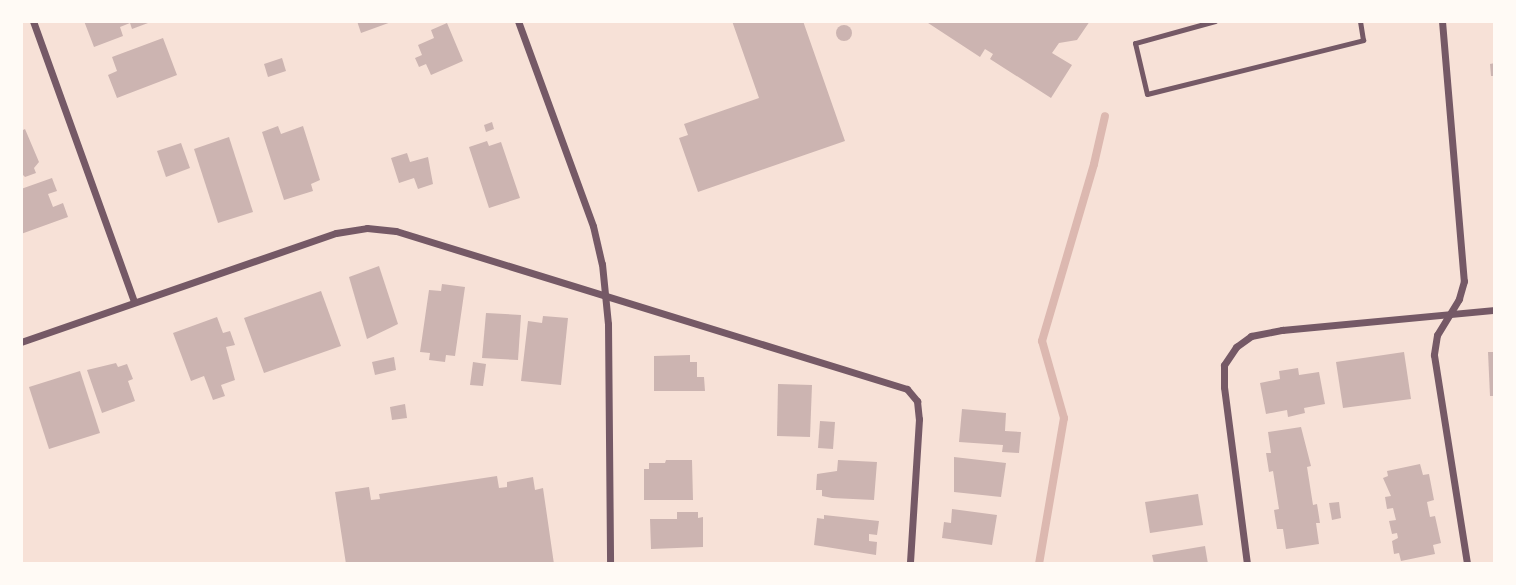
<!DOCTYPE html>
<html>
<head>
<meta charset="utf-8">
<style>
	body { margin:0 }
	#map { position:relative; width:1516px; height:585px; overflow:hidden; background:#f7e1d7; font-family:"Libre Baskerville",serif }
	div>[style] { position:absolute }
	.stream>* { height:8px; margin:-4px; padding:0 4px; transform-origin:4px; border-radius:4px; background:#dcb8b0 }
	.building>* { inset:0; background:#ccb4b1 }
	.round { border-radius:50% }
	.service>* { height:5px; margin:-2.5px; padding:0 2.5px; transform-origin:2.5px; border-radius:2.5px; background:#755966 }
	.minor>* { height:7px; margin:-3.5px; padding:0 3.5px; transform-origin:3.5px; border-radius:3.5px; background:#755966 }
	span { translate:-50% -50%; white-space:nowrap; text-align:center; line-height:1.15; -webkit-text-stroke:6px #fffaf5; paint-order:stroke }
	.frame { position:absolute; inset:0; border:23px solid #fffaf5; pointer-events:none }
</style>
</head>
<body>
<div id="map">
	<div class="stream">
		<i style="left:1039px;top:564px;width:148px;rotate:-80.3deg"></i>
		<i style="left:1064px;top:418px;width:80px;rotate:-105.9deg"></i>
		<i style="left:1042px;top:341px;width:184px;rotate:-73.6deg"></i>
		<i style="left:1094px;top:164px;width:49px;rotate:-77.1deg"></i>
	</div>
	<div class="building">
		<i style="clip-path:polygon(84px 21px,147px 21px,148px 23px,132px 29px,130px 23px,120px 27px,123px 36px,94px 47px)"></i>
		<i style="clip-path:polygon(357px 21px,394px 21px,361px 33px)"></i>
		<i style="clip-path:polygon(732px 21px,803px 21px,845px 141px,698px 192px,679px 138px,688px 135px,684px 124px,759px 98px)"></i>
		<i style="clip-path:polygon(925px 21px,1090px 21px,1077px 40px,1059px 43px,1052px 53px,1072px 65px,1051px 98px,990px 59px,993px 54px,985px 49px,980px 57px)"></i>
		<i style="clip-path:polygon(447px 23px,463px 61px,431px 75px,426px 64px,419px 67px,415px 58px,422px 55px,418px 45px,434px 38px,431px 30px)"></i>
		<i class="round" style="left:836px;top:25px;width:16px;height:16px"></i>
		<i style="clip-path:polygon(163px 38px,177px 75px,117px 98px,108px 75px,117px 71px,112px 57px)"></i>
		<i style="clip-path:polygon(282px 58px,286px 71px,268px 77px,264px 64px)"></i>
		<i style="clip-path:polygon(1495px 63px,1495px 76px,1491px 76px,1490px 64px)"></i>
		<i style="clip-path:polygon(492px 122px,494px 129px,486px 132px,484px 125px)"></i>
		<i style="clip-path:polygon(278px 126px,281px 134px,303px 126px,320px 180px,311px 184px,313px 191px,284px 200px,262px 132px)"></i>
		<i style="clip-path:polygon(25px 129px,39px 162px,34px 168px,36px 173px,25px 177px,21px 173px,21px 131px)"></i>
		<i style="clip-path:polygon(229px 137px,253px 212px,218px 223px,194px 149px)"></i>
		<i style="clip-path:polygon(487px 141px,489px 146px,501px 142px,520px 198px,489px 208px,469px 147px)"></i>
		<i style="clip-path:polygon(181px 143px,190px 168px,166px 177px,157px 151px)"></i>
		<i style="clip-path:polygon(407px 153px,410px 162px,428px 157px,433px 184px,418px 189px,414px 178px,399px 183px,391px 158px)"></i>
		<i style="clip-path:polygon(52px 178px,57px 191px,48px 194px,53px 207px,63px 203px,68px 217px,21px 234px,21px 189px)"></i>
		<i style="clip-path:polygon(379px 266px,398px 324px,367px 339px,349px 277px)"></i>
		<i style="clip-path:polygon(442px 284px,465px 287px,455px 356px,446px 355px,445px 362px,429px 360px,430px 353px,420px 352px,429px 290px,441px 291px)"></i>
		<i style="clip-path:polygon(321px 291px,341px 346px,264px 373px,244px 318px)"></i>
		<i style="clip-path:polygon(486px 313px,521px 315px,518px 360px,482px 358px)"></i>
		<i style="clip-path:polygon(543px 316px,568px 318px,561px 385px,521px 381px,528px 321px,542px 323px)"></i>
		<i style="clip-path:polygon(217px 317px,223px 333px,230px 331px,235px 345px,226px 347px,235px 380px,221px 385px,225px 396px,213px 400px,204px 376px,191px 381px,173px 333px)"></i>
		<i style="clip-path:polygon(1404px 352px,1411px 399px,1343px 408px,1336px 362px)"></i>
		<i style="clip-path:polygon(1488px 352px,1495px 352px,1495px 396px,1490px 396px)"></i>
		<i style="clip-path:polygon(690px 355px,690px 362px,697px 362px,697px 377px,704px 377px,705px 391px,654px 391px,654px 356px)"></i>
		<i style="clip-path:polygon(394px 357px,396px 370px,375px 375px,372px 362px)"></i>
		<i style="clip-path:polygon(473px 362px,486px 364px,483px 386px,470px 385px)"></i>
		<i style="clip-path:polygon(116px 363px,118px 367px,127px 364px,133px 379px,128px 381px,135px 401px,102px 413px,87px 370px)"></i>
		<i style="clip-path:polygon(1298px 368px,1299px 375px,1319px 372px,1325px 404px,1304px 408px,1305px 413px,1288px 417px,1287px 410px,1266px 414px,1260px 383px,1280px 379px,1279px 371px)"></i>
		<i style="clip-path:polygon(80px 371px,100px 433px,49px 449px,29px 387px)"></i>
		<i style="clip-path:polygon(778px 384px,812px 385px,810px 437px,777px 436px)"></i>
		<i style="clip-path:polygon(405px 404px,407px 418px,392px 420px,390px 407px)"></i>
		<i style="clip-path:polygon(962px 409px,1006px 413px,1005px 431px,1021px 432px,1019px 453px,1002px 452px,1003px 445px,959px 442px)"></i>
		<i style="clip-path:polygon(820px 421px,835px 422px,833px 449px,818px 448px)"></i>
		<i style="clip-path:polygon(1301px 427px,1311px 466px,1307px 467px,1313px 505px,1317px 504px,1320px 523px,1316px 523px,1319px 544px,1286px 549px,1283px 529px,1277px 529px,1274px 510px,1279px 509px,1273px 471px,1269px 472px,1266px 453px,1271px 453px,1268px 432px)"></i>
		<i style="clip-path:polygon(954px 457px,1006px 463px,1001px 497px,954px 492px)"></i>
		<i style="clip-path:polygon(666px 460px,692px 460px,693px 500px,644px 500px,644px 469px,649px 469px,649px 463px,665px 463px)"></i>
		<i style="clip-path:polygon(838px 460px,877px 462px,874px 500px,832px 498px,822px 496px,822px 490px,816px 490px,817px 474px,837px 471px)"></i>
		<i style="clip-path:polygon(1420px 464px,1423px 475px,1429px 474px,1434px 500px,1427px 502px,1430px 517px,1435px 516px,1441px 543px,1433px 545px,1435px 554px,1401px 561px,1399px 553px,1394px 554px,1392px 541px,1398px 538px,1397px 533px,1392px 534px,1389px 521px,1396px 520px,1393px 508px,1387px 509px,1385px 497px,1391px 496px,1383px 478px,1388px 476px,1387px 471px)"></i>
		<i style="clip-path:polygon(497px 476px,499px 488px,507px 487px,507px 482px,533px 477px,535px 490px,543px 488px,554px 564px,346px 564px,335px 492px,369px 487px,371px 500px,380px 499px,379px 494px)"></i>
		<i style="clip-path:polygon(1198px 494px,1203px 525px,1150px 533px,1145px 502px)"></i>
		<i style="clip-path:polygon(1339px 502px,1341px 518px,1332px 520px,1329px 503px)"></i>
		<i style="clip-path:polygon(952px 509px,997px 515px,992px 545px,942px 538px,944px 522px,951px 523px)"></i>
		<i style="clip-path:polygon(677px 512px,698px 512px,698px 518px,703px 517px,703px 547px,651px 549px,650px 519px,677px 519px)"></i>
		<i style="clip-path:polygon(824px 515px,879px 521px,877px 535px,869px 534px,869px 541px,877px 542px,876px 555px,814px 545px,817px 518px,824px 519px)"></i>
		<i style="clip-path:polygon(1205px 546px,1208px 564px,1154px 564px,1152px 555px)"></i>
	</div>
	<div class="service">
		<i style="left:1215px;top:21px;width:83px;rotate:164.6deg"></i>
		<i style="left:1135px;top:43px;width:52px;rotate:76.8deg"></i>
		<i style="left:1147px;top:94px;width:223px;rotate:-14deg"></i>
		<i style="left:1363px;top:40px;width:19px;rotate:-99deg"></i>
	</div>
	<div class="minor">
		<i style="left:33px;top:21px;width:298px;rotate:70.2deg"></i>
		<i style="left:518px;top:21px;width:218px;rotate:69.9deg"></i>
		<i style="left:593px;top:226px;width:39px;rotate:77deg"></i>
		<i style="left:602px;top:264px;width:60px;rotate:84.3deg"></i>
		<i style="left:608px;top:324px;width:240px;rotate:89.5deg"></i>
		<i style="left:1442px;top:21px;width:261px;rotate:85.2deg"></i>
		<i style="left:1464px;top:281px;width:19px;rotate:106deg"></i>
		<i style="left:1459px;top:299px;width:42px;rotate:121.4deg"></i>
		<i style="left:1437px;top:335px;width:20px;rotate:99deg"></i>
		<i style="left:1434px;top:355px;width:212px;rotate:81deg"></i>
		<i style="left:21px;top:342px;width:333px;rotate:-19.1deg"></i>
		<i style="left:336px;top:233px;width:31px;rotate:-9deg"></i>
		<i style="left:367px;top:228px;width:29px;rotate:6deg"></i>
		<i style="left:396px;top:231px;width:535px;rotate:17.18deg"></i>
		<i style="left:907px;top:389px;width:16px;rotate:50deg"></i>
		<i style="left:917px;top:401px;width:18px;rotate:84deg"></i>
		<i style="left:919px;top:419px;width:145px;rotate:93.6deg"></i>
		<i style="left:1247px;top:564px;width:178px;rotate:-97.4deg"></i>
		<i style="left:1224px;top:387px;width:22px;rotate:-90deg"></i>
		<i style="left:1224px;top:365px;width:22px;rotate:-56deg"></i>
		<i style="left:1236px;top:347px;width:19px;rotate:-36deg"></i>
		<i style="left:1251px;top:336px;width:32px;rotate:-11deg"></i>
		<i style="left:1282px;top:330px;width:214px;rotate:-5.4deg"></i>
	</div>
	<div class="frame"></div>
</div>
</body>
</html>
